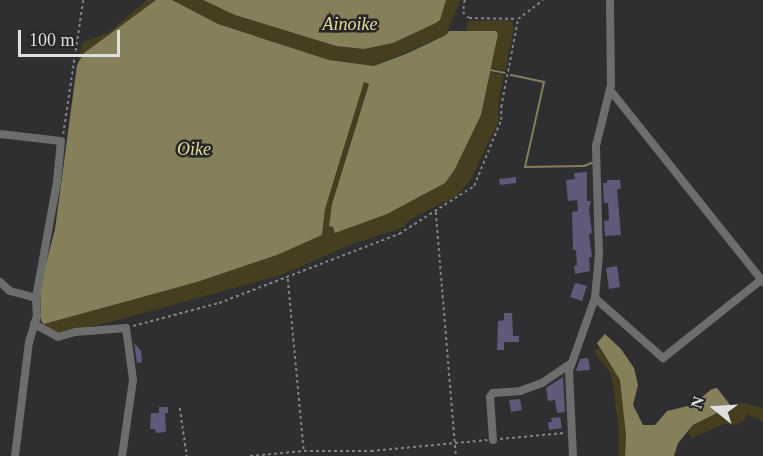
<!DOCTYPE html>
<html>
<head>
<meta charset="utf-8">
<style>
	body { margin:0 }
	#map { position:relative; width:763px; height:456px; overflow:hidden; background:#2f2e31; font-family:"Times New Roman",serif }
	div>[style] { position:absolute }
	.green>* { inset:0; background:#453f1f }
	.water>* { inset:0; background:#86805a }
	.stream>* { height:2px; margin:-1px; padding:0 1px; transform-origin:1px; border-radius:1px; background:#86805a }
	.building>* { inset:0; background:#61587a }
	.path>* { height:1.5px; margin-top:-0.75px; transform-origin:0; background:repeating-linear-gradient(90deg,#838385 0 3px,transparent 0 6px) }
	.minor>* { height:8px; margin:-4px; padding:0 4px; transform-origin:4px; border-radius:4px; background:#6d6d6e }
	span { translate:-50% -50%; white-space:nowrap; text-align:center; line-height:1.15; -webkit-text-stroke:5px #252527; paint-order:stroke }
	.water-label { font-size:18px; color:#e5db99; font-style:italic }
	.north { position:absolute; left:685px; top:378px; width:60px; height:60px; -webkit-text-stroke:4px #252527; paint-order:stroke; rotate:288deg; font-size:16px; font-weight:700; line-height:24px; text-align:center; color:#dfdfe1 }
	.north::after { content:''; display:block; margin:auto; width:21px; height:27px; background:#dfdfe1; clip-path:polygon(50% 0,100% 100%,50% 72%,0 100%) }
	.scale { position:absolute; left:18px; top:30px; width:102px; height:27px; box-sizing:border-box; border:3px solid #dfdfe1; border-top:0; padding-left:8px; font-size:18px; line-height:21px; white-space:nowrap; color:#dfdfe1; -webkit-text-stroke:4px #252527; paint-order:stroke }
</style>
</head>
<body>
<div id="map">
	<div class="green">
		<i style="clip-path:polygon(147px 0,156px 0,84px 53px,77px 65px,82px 43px,109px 32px)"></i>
		<i style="clip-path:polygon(172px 0,203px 0,235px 15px,336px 46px,364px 49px,393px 43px,436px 23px,440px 20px,446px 0,461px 0,446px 35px,374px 66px,329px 60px,218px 24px)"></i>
		<i style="clip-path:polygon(507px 20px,512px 22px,514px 29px,505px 71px,491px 68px,498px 34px,467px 31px,468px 21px)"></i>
		<i style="clip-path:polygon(490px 72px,504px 75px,498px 106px,499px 120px,471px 179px,458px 195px,409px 220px,404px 227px,355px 243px,281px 275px,111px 322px,59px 333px,51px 331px,44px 324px,197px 282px,277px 255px,322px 235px,325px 209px,364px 82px,369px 83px,332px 204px,335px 232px,444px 183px,455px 169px,481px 116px)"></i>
		<i style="clip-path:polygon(599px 348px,620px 380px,626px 436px,625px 456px,618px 456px,619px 433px,613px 384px,610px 372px,596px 355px,594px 350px)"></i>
		<i style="clip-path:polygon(740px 402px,763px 408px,763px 422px,748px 414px,745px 420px,736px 425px,723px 424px,692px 438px,688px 433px,693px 425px)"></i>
	</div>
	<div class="water">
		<i style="clip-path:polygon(156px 0,172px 0,218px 24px,329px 60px,374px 66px,408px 53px,446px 35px,449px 31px,496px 31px,498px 34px,481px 115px,455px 169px,445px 183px,387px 214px,335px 233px,333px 227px,329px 226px,332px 204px,369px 84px,364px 82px,325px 209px,322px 235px,277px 255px,197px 282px,44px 324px,41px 321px,40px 287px,55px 229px,77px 65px,84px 53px)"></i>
		<i style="clip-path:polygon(203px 0,446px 0,440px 20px,436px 23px,393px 43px,364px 49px,336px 46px,235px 15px)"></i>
		<i style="clip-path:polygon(605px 334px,621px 349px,634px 368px,638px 385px,633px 405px,643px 425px,655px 425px,667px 411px,692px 405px,712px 389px,717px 388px,731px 406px,693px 425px,678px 443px,674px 456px,625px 456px,626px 436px,620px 380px,597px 343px)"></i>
	</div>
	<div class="stream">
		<i style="left:490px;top:70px;width:15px;rotate:11deg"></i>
		<i style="left:511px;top:75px;width:34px;rotate:12deg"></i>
		<i style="left:544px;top:82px;width:87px;rotate:102.6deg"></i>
		<i style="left:525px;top:167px;width:59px;rotate:-1deg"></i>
		<i style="left:584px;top:166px;width:9px;rotate:-21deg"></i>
	</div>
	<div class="building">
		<i style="clip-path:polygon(587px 172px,587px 201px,591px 201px,589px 209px,592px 233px,589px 234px,592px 257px,589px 257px,590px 271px,575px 274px,574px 266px,577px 265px,576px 250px,573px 250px,572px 212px,578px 211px,577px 200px,568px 201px,566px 180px,575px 179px,574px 173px)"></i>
		<i style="clip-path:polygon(516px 177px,516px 183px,500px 185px,499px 179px)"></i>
		<i style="clip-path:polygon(607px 180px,620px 180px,621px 189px,617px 189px,621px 235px,605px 236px,604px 221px,609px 220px,608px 203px,604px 203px,603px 183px,607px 183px)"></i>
		<i style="clip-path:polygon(617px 266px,620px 287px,609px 289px,606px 268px)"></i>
		<i style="clip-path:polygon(575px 283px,587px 286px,582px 301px,570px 297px)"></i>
		<i style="clip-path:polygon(504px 313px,512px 313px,513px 336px,519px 336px,519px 342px,504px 342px,504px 350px,497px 350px,498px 321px,504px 320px)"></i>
		<i style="clip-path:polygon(134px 343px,141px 351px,142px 362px,137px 363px)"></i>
		<i style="clip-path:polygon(588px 358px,590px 370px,576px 371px,580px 359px)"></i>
		<i style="clip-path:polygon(563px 377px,565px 412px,557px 413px,555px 400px,548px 401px,546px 388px)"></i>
		<i style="clip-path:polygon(520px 399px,522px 410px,511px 412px,509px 400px)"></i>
		<i style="clip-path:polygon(159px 407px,168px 407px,168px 413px,165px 413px,166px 432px,156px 433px,155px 429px,150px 429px,151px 413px,159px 413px)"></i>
		<i style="clip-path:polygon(560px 417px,562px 428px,549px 430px,548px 422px,552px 422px,551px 418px)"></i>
	</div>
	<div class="path">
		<i style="left:465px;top:0;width:12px;rotate:99deg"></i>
		<i style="left:463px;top:12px;width:8px;rotate:45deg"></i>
		<i style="left:469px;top:18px;width:48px;rotate:1.2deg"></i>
		<i style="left:63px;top:134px;width:135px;rotate:-81.5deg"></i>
		<i style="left:436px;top:212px;width:245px;rotate:85.3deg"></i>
		<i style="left:288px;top:279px;width:173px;rotate:84.7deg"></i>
		<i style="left:133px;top:326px;width:89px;rotate:-15deg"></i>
		<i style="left:219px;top:303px;width:193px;rotate:-21deg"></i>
		<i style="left:399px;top:234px;width:89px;rotate:-32.6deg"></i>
		<i style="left:474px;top:186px;width:71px;rotate:-67.8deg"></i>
		<i style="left:501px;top:120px;width:13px;rotate:-90deg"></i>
		<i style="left:501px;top:107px;width:90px;rotate:-79.1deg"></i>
		<i style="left:518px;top:19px;width:31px;rotate:-37deg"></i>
		<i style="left:180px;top:408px;width:49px;rotate:81.7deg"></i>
		<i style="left:500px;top:439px;width:64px;rotate:-5.4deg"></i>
		<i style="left:250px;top:456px;width:54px;rotate:-5.3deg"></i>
		<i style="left:304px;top:451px;width:67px"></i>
		<i style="left:371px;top:451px;width:117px;rotate:-5.4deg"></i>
	</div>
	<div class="minor">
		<i style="left:610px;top:90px;width:246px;rotate:51.4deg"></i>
		<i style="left:0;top:134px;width:61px;rotate:6.5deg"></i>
		<i style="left:61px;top:141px;width:41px;rotate:95.6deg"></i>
		<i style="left:57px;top:182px;width:118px;rotate:100.3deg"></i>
		<i style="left:36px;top:298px;width:18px;rotate:87deg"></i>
		<i style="left:37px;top:316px;width:27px;rotate:107deg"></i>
		<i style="left:29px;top:342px;width:115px;rotate:97deg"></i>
		<i style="left:0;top:282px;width:13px;rotate:42deg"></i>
		<i style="left:10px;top:291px;width:27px;rotate:15deg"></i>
		<i style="left:595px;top:298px;width:91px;rotate:41.4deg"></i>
		<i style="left:663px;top:358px;width:125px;rotate:-38.5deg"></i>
		<i style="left:34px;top:324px;width:27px;rotate:28deg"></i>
		<i style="left:58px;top:337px;width:19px;rotate:-16deg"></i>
		<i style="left:76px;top:332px;width:50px;rotate:-4.6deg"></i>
		<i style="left:126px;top:328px;width:52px;rotate:82.3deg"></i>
		<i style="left:133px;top:380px;width:77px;rotate:98.2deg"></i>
		<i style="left:493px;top:440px;width:43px;rotate:-94deg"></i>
		<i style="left:490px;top:397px;width:5px;rotate:-53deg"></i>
		<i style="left:493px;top:393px;width:27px;rotate:-4deg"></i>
		<i style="left:520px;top:391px;width:23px;rotate:-20deg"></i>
		<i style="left:542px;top:383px;width:36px;rotate:-34deg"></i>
		<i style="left:573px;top:456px;width:85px;rotate:-92.7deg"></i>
		<i style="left:569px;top:371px;width:77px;rotate:-70.4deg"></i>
		<i style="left:595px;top:298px;width:43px;rotate:-84.7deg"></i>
		<i style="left:599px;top:255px;width:109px;rotate:-91.6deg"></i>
		<i style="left:596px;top:146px;width:63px;rotate:-76.2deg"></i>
		<i style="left:611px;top:85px;width:85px;rotate:-90.7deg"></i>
	</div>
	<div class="water-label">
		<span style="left:350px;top:24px">Ainoike</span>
		<span style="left:194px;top:149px">Oike</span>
	</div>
	<div class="north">N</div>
	<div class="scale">100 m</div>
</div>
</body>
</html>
